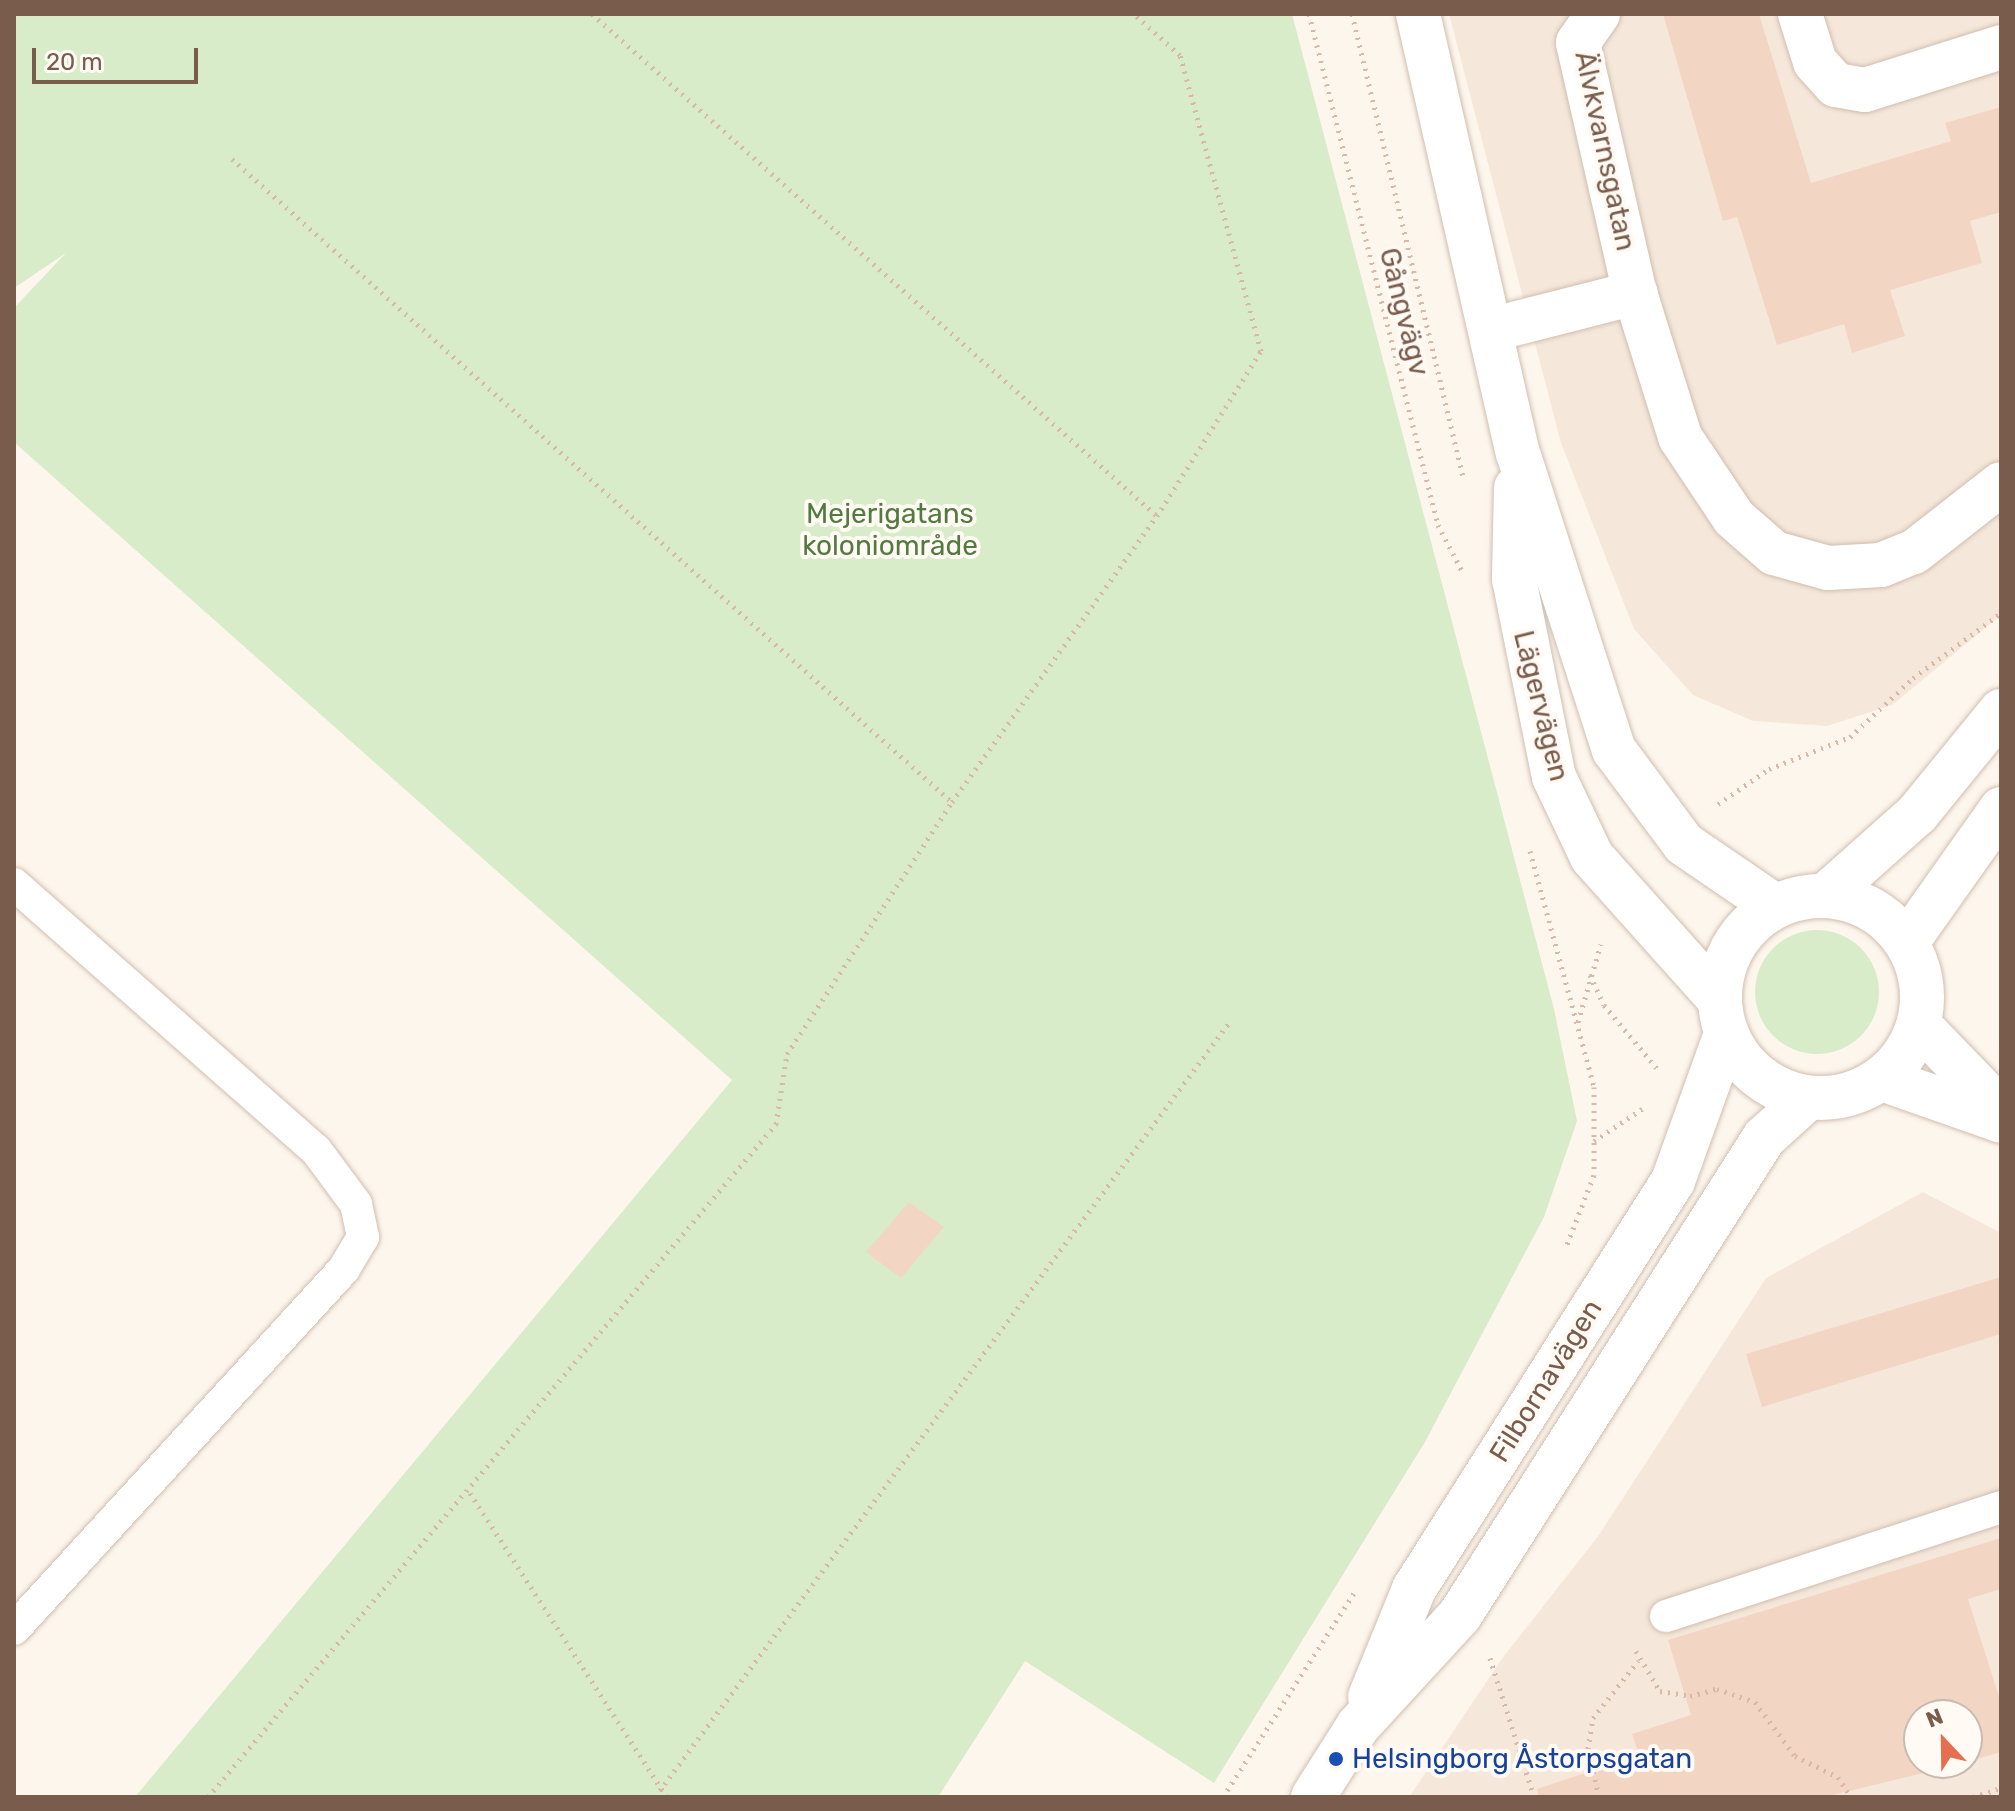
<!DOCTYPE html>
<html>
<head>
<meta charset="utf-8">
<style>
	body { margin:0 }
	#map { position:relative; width:2015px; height:1811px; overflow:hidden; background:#fdf6ec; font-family:Rubik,sans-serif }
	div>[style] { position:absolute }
	.residential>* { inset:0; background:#f5e8da }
	.green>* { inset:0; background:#d8ecc9 }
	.round { border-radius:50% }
	.building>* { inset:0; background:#f3d5c3 }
	.path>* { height:5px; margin-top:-2.5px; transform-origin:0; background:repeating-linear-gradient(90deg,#d9b8a5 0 2px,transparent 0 8px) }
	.roads { filter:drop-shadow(0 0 2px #d1beb0) drop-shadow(0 0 2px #d1beb0) }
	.service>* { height:32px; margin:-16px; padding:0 16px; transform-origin:16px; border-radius:16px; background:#fff }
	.minor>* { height:44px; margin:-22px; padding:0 22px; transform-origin:22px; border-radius:22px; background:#fff }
	.tertiary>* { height:44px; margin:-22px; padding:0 22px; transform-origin:22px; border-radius:22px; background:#fff }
	.tertiary>.ring { margin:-22px; padding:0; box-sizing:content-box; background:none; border:44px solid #fff; border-radius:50% }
	.dots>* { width:22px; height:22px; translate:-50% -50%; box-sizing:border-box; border:4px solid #fffaf3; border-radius:50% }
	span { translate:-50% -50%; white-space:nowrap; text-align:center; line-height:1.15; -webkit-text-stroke:8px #fffaf3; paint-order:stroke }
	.street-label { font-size:28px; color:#7a5c4d }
	.park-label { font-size:28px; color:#537a41 }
	.transit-label { font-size:28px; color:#164399 }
	.left { translate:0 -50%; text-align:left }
	.frame { position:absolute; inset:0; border:16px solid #7a5c4d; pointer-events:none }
	.north { position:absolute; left:1903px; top:1699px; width:80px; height:80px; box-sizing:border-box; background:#fffaf3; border:2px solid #cabbb1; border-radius:50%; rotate:338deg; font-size:22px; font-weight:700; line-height:32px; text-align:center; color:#7a5c4d }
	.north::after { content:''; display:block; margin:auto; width:28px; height:36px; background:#e76f51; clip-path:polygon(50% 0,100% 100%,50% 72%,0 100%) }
	.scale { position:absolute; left:32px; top:48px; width:166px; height:36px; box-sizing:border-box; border:4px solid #7a5c4d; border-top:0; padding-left:10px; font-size:24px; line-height:28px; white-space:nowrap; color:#7a5c4d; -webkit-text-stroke:6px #fffaf3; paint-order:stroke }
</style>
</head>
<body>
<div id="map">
	<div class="residential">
		<i style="clip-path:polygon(1449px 14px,2001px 14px,2001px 615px,1892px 705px,1827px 726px,1753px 721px,1693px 695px,1634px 629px,1561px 443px)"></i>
		<i style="clip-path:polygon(evenodd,1923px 1192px,2001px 1233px,2001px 1797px,1409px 1797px,1501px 1660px,1599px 1535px,1766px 1278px,1923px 1192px,1919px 1715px,1967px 1715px,1967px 1763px,1919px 1763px,1919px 1715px)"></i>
	</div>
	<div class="green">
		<i style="clip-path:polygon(14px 14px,1292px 14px,1554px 1009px,1577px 1121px,1544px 1217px,1425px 1442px,1214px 1783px,1025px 1661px,938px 1797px,135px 1797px,732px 1080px,14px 442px,14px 308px,66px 253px,14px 288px)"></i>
		<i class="round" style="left:1755px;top:930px;width:124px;height:124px"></i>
	</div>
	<div class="building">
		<i style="clip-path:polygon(1663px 14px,1759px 14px,1811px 183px,1951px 141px,1945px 123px,2001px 107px,2001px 212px,1970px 221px,1982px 263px,1890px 290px,1905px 336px,1852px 353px,1844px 324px,1777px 345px,1737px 217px,1723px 221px)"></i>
		<i style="clip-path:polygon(909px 1202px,944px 1227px,901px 1278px,866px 1252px)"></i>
		<i style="clip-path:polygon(2001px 1277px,2001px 1334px,1762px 1407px,1746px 1354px)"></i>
		<i style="clip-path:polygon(2001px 1538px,2001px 1589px,1968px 1599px,2001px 1703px,2001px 1752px,1967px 1762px,1967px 1715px,1919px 1715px,1919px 1763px,1965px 1763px,1824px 1797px,1539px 1797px,1537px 1789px,1639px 1755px,1632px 1734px,1691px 1715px,1668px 1640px)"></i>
	</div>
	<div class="path">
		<i style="left:592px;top:14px;width:756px;rotate:41.62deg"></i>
		<i style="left:1309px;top:14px;width:527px;rotate:75.83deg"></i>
		<i style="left:1438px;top:525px;width:52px;rotate:62.4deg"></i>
		<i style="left:1352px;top:14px;width:478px;rotate:76.5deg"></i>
		<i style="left:232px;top:159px;width:965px;rotate:41.77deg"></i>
		<i style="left:1718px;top:804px;width:62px;rotate:-34.5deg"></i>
		<i style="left:1769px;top:769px;width:87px;rotate:-21.6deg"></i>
		<i style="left:1850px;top:737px;width:86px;rotate:-43.1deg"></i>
		<i style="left:1913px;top:678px;width:109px;rotate:-36.5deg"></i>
		<i style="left:1530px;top:851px;width:245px;rotate:74.8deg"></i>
		<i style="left:1594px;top:1087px;width:88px;rotate:90deg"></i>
		<i style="left:1594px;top:1175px;width:77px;rotate:111.3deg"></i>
		<i style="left:1590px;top:975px;width:33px;rotate:65deg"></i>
		<i style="left:1604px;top:1005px;width:87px;rotate:50.1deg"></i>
		<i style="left:1578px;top:1022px;width:81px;rotate:-73.6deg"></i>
		<i style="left:1594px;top:1141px;width:61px;rotate:-33.7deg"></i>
		<i style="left:470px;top:1493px;width:362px;rotate:57.1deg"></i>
		<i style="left:1636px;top:1651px;width:47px;rotate:59deg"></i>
		<i style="left:1660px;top:1691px;width:30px;rotate:9deg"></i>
		<i style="left:1690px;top:1696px;width:28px;rotate:-15deg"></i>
		<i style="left:1717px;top:1689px;width:40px;rotate:18.9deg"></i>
		<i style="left:1755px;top:1702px;width:67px;rotate:53.5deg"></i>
		<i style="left:1795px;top:1756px;width:48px;rotate:26deg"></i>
		<i style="left:1838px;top:1777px;width:24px;rotate:57deg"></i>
		<i style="left:1490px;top:1658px;width:146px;rotate:72.4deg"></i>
		<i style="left:1398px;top:1766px;width:14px;rotate:-56deg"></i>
		<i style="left:208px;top:1797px;width:881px;rotate:-49.84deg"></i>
		<i style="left:776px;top:1124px;width:71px;rotate:-81.1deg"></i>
		<i style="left:787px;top:1054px;width:301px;rotate:-56.8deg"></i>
		<i style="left:952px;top:802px;width:352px;rotate:-54.4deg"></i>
		<i style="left:1157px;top:516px;width:195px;rotate:-57.8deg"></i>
		<i style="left:1261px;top:351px;width:307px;rotate:-105.3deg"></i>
		<i style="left:1180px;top:55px;width:62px;rotate:-138.3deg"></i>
		<i style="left:655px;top:1797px;width:967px;rotate:-53.45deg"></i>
		<i style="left:1223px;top:1797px;width:242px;rotate:-57.3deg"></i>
		<i style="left:1599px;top:1797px;width:49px;rotate:-102.9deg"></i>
		<i style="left:1588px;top:1749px;width:31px;rotate:-81deg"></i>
		<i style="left:1593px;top:1718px;width:73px;rotate:-51.7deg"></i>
		<i style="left:1973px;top:1797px;width:29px;rotate:-18deg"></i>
	</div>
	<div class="roads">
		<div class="service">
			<i style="left:14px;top:884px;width:402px;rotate:41.4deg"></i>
			<i style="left:316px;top:1150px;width:67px;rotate:53.5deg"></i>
			<i style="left:356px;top:1204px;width:34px;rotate:78deg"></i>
			<i style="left:363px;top:1237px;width:37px;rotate:121deg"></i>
			<i style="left:344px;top:1269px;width:488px;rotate:132.5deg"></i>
			<i style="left:1666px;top:1616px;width:352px;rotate:-18deg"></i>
		</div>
		<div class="minor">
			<i style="left:1598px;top:14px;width:35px;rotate:125deg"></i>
			<i style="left:1578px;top:43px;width:256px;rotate:77.2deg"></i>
			<i style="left:1635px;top:293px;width:151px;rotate:72.6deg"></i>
			<i style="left:1680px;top:437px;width:97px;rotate:56.3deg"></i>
			<i style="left:1734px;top:518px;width:53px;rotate:41.2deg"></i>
			<i style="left:1774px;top:553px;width:56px;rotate:15.5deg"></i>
			<i style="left:1828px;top:568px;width:53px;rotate:-3.2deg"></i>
			<i style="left:1881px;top:565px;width:35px;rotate:-22deg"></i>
			<i style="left:1914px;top:552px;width:110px;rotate:-38deg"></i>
			<i style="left:1800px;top:14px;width:50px;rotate:72.6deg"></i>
			<i style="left:1815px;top:62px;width:31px;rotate:48deg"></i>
			<i style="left:1836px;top:85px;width:29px;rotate:10deg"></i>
			<i style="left:1865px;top:90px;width:143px;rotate:-17.5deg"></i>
			<i style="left:1494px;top:329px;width:146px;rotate:-14.3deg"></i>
			<i style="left:1919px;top:1025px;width:118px;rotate:46deg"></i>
			<i style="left:1882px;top:1079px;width:126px;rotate:19.4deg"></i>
		</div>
		<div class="tertiary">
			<i style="left:1418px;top:14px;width:450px;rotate:77.2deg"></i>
			<i style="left:1518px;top:453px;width:312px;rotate:72.1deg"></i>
			<i style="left:1614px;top:750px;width:117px;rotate:53.3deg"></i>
			<i style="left:1684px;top:844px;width:110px;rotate:34.3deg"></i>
			<i style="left:1516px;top:488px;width:91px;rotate:91.3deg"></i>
			<i style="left:1514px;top:579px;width:202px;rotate:78.6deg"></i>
			<i style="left:1554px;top:777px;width:89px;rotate:64.6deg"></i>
			<i style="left:1592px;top:857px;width:192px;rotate:48.2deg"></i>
			<i style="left:1826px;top:895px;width:122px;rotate:-41.7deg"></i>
			<i style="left:1917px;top:814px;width:133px;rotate:-50.8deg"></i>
			<i class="ring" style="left:1720px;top:896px;width:158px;height:158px"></i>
			<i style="left:1907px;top:942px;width:163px;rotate:-54.7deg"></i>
			<i style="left:1370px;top:1697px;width:117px;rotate:-67.8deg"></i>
			<i style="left:1414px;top:1589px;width:483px;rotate:-57.6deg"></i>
			<i style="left:1673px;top:1181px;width:156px;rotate:-70.2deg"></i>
			<i style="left:1313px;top:1797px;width:84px;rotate:-57.6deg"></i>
			<i style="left:1358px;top:1726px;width:151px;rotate:-47.4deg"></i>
			<i style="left:1460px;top:1615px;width:566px;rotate:-57.49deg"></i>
			<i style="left:1764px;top:1138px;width:59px;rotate:-42.3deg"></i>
		</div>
	</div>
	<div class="dots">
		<i style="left:1336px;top:1759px;background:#1a4fb4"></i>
	</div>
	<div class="street-label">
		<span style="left:1605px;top:151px;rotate:78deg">Älvkvarnsgatan</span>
		<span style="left:1404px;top:312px;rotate:76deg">Gångvägv</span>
		<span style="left:1541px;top:706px;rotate:76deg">Lägervägen</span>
		<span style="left:1546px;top:1381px;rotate:-58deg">Filbornavägen</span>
	</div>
	<div class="park-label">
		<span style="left:890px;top:530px">Mejerigatans<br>koloniområde</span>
	</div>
	<div class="transit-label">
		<span class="left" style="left:1352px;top:1759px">Helsingborg Åstorpsgatan</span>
	</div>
	<div class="frame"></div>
	<div class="north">N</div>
	<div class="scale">20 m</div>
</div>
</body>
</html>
